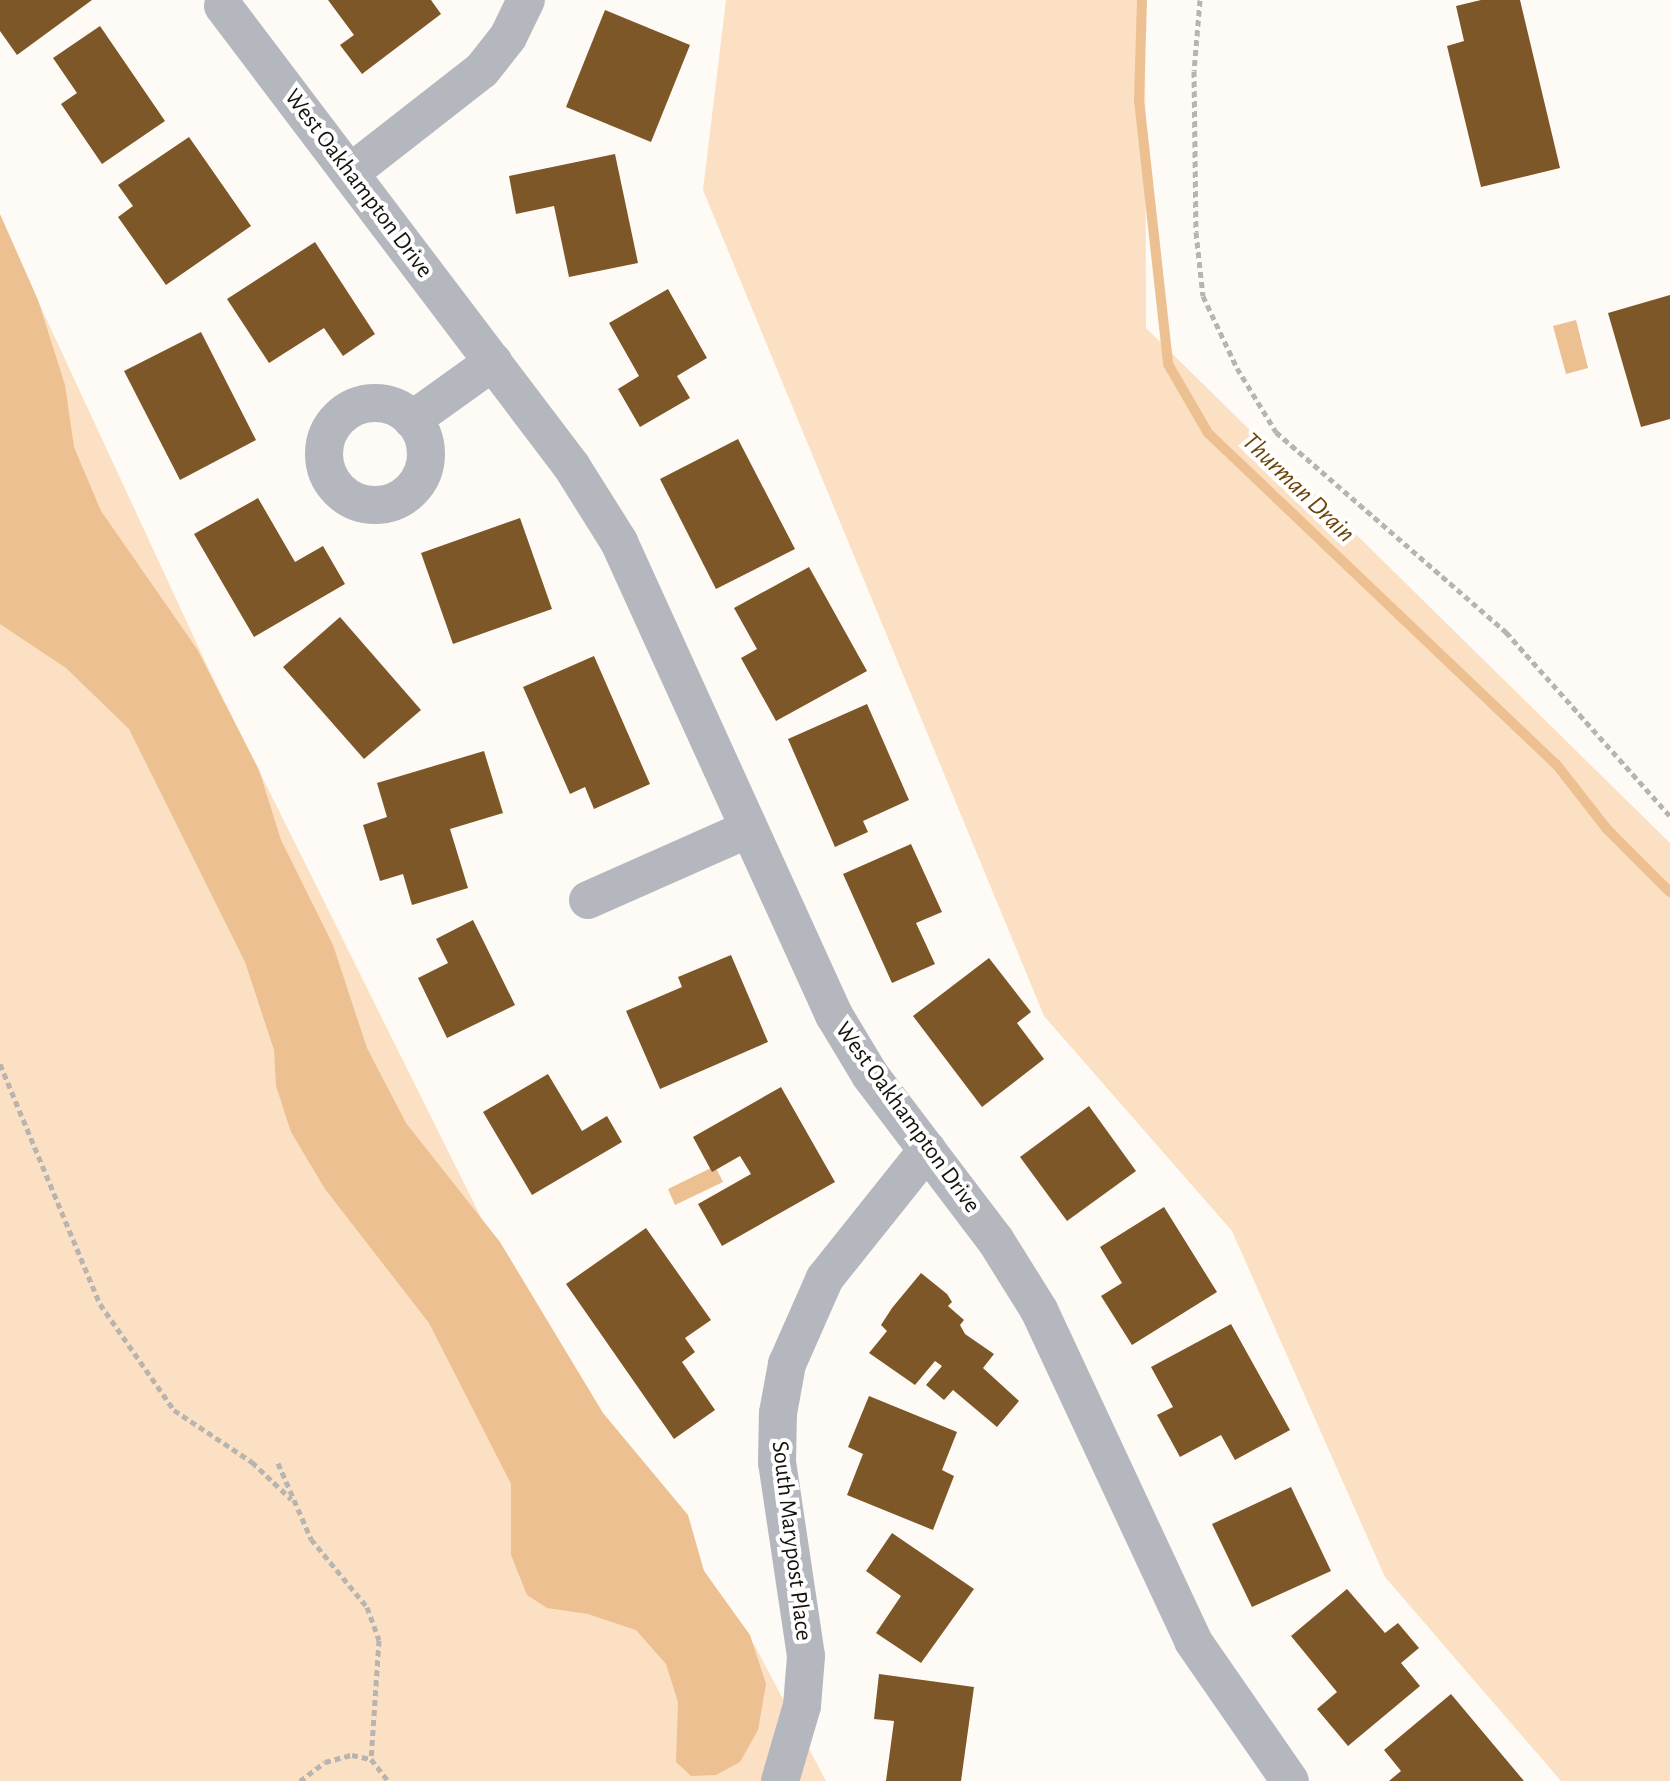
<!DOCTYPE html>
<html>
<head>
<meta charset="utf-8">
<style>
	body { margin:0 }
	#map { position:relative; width:1670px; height:1781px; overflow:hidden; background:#fefaf5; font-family:"Alegreya Sans",sans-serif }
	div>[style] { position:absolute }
	.green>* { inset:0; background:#fce0c3 }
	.water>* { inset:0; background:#ecc090 }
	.stream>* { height:10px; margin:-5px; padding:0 5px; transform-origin:5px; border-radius:5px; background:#ecc090 }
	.building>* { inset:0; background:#7d5728 }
	.path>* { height:5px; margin-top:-2.5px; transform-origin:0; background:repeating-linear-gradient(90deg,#b8b4af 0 6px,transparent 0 10px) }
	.minor>* { height:38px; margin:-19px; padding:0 19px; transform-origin:19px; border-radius:19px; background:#b4b7bd }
	.minor>.ring { margin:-19px; padding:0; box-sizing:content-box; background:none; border:38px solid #b4b7bd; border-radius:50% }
	span { translate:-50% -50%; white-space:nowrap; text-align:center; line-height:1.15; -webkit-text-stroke:8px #fff; paint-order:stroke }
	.street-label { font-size:24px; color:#16120e }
	.water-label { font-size:26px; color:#6d4407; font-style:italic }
</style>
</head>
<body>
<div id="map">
	<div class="green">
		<i style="clip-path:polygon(726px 0,1145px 0,1146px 328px,1670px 843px,1670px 1781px,1561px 1781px,1385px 1577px,1232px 1231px,1044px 1016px,703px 190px)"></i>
		<i style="clip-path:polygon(0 219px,210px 672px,523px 1302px,755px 1646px,826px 1781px,0 1781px)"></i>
	</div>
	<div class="water">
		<i style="clip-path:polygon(0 214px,38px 300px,65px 385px,74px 447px,101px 511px,197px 649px,259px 770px,281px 840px,333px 945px,367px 1048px,406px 1123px,500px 1242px,603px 1413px,688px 1515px,704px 1571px,750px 1635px,766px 1684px,758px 1730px,740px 1762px,716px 1775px,691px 1776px,676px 1762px,678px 1702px,666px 1664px,636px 1630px,588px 1614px,547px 1608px,527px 1595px,511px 1555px,511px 1484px,429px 1323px,325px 1189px,291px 1132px,276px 1086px,274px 1050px,245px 962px,129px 729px,66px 668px,0 624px)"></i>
		<i style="clip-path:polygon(1576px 320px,1588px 368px,1566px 374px,1553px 326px)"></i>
		<i style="clip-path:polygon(715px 1166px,723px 1182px,675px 1205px,668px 1189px)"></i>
	</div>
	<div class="stream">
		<i style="left:1142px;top:0;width:100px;rotate:91.7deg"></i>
		<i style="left:1139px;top:100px;width:266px;rotate:83.7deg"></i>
		<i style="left:1168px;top:364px;width:80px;rotate:59.9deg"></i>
		<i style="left:1208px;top:433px;width:480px;rotate:43.6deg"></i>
		<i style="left:1556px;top:764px;width:83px;rotate:51.9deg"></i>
		<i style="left:1607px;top:829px;width:89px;rotate:45deg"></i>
	</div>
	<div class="building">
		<i style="clip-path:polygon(0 0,92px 0,17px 55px,0 31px)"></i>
		<i style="clip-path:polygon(328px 0,431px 0,441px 14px,362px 74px,340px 45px,354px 35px)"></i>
		<i style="clip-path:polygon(1481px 0,1520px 0,1560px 168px,1481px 187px,1447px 46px,1464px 41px,1456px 6px)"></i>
		<i style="clip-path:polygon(605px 10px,690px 45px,651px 142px,566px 107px)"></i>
		<i style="clip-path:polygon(100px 26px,165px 121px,102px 164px,61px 104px,77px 93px,53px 58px)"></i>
		<i style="clip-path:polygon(189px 137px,251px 226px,166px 285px,118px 217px,133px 206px,118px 185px)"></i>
		<i style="clip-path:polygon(615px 154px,638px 263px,569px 277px,554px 206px,516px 214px,509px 176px)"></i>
		<i style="clip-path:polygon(315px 242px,375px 334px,343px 356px,324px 328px,269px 363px,227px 299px)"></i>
		<i style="clip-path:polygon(668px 289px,707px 358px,677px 376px,690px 398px,640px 427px,618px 389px,639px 376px,609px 323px)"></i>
		<i style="clip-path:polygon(1670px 295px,1670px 419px,1641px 427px,1608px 313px)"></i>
		<i style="clip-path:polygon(201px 332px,256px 440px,180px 480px,124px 371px)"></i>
		<i style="clip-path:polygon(738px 439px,795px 549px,716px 589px,660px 479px)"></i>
		<i style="clip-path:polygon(258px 498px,295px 562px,323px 546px,345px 584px,254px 637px,194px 534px)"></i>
		<i style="clip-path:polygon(520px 518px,552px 609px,453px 644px,421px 553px)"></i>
		<i style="clip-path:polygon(809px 567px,867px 671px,776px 721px,741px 658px,757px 649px,734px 608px)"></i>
		<i style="clip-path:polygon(340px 617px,421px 710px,364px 759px,283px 667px)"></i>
		<i style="clip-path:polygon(594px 656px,650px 784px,594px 809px,585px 787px,570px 794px,523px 687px)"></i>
		<i style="clip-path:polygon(867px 704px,909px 800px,863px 821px,868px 832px,835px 847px,788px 739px)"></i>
		<i style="clip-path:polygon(484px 751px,503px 813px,450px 829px,468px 888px,412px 905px,403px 874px,380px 881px,363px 825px,387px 817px,377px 783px)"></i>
		<i style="clip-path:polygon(911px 844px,942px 912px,916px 923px,935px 964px,892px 983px,843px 874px)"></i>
		<i style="clip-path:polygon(473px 920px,515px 1005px,447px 1038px,418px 978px,448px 963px,436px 939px)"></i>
		<i style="clip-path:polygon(731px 955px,768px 1042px,660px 1089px,626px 1011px,682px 987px,678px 977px)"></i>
		<i style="clip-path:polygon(989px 958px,1031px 1012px,1017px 1023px,1044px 1059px,982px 1107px,913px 1016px)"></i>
		<i style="clip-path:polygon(548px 1074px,582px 1131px,607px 1116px,622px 1142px,532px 1195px,483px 1112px)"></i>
		<i style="clip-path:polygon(781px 1087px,835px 1182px,722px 1246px,698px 1204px,751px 1174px,740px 1156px,712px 1172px,693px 1137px)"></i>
		<i style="clip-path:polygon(1089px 1106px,1136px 1171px,1067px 1221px,1020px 1157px)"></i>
		<i style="clip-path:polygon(1164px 1207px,1217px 1292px,1132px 1345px,1101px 1296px,1122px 1283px,1100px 1247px)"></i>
		<i style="clip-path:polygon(646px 1228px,711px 1320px,685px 1338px,695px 1352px,682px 1362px,715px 1410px,674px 1439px,566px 1284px)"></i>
		<i style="clip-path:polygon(921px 1273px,947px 1294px,952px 1302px,948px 1306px,964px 1320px,960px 1325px,965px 1334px,994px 1354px,983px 1368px,1019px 1401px,997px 1427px,953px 1390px,944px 1400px,926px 1385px,942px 1366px,935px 1361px,915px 1385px,869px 1353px,887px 1331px,881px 1325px,892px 1308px)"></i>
		<i style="clip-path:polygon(1231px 1324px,1290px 1430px,1235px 1460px,1221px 1435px,1180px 1457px,1157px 1415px,1173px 1407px,1151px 1367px)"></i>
		<i style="clip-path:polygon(869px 1396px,957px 1432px,942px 1470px,954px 1476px,933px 1530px,847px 1495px,863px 1454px,848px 1447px)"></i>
		<i style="clip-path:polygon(1291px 1487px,1331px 1571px,1252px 1607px,1212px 1524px)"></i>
		<i style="clip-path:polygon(892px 1533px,974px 1589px,921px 1663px,876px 1633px,901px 1596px,866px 1571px)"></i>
		<i style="clip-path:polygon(1347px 1589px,1385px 1633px,1398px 1623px,1419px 1648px,1401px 1663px,1420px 1686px,1348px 1746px,1317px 1709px,1337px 1692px,1291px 1636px)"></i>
		<i style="clip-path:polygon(879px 1674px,974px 1687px,961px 1781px,886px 1781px,894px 1721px,874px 1719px)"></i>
		<i style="clip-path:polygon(1451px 1694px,1524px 1781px,1389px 1781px,1401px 1771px,1384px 1750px)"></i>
	</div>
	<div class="path">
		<i style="left:1200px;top:0;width:71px;rotate:94.8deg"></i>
		<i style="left:1194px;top:71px;width:161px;rotate:89.3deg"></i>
		<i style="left:1196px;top:232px;width:64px;rotate:83.8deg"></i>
		<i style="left:1203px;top:296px;width:80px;rotate:64.7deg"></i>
		<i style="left:1237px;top:368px;width:75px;rotate:58.6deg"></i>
		<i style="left:1276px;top:432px;width:305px;rotate:41deg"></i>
		<i style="left:1506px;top:632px;width:246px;rotate:48.3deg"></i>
		<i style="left:0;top:1064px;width:260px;rotate:67.4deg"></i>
		<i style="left:100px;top:1304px;width:129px;rotate:55.1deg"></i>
		<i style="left:174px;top:1410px;width:94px;rotate:33.7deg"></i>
		<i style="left:252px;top:1462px;width:54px;rotate:43.5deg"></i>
		<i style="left:278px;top:1463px;width:83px;rotate:66.5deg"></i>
		<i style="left:311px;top:1539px;width:88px;rotate:50.5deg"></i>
		<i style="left:367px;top:1607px;width:35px;rotate:70deg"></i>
		<i style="left:379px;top:1640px;width:119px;rotate:93.8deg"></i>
		<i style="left:300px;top:1781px;width:31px;rotate:-37deg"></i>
		<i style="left:325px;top:1762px;width:28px;rotate:-15deg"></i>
		<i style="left:352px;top:1755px;width:19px;rotate:12deg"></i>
		<i style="left:371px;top:1759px;width:28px;rotate:52deg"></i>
	</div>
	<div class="minor">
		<i style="left:223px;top:6px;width:578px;rotate:52.87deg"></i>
		<i style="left:572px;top:467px;width:89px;rotate:57.9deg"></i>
		<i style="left:619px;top:542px;width:520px;rotate:65.56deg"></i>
		<i style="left:834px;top:1015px;width:70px;rotate:59deg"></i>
		<i style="left:870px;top:1075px;width:208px;rotate:52.8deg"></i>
		<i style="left:996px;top:1241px;width:81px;rotate:58.1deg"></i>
		<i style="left:1039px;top:1310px;width:365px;rotate:65deg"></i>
		<i style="left:1193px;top:1641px;width:170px;rotate:55.3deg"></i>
		<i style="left:350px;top:173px;width:167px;rotate:-38deg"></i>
		<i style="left:482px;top:70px;width:42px;rotate:-51.8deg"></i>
		<i style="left:508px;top:37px;width:41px;rotate:-64.1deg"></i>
		<i class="ring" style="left:324px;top:403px;width:64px;height:64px"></i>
		<i style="left:412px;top:420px;width:100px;rotate:-35.6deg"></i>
		<i style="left:588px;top:900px;width:175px;rotate:-23.9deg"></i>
		<i style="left:780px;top:1781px;width:78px;rotate:-73.7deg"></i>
		<i style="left:802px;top:1706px;width:50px;rotate:-85.4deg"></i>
		<i style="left:806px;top:1656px;width:195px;rotate:-98.5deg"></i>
		<i style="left:777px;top:1463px;width:50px;rotate:-88.9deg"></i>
		<i style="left:778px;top:1413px;width:50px;rotate:-79.6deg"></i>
		<i style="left:787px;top:1364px;width:94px;rotate:-66.2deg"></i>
		<i style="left:825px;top:1278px;width:164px;rotate:-51.4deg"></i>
	</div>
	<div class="street-label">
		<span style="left:358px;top:184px;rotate:53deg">West Oakhampton Drive</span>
		<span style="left:907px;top:1118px;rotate:54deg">West Oakhampton Drive</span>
		<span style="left:791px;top:1541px;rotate:83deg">South Marypost Place</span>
	</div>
	<div class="water-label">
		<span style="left:1298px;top:488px;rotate:44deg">Thurman Drain</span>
	</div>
</div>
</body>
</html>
